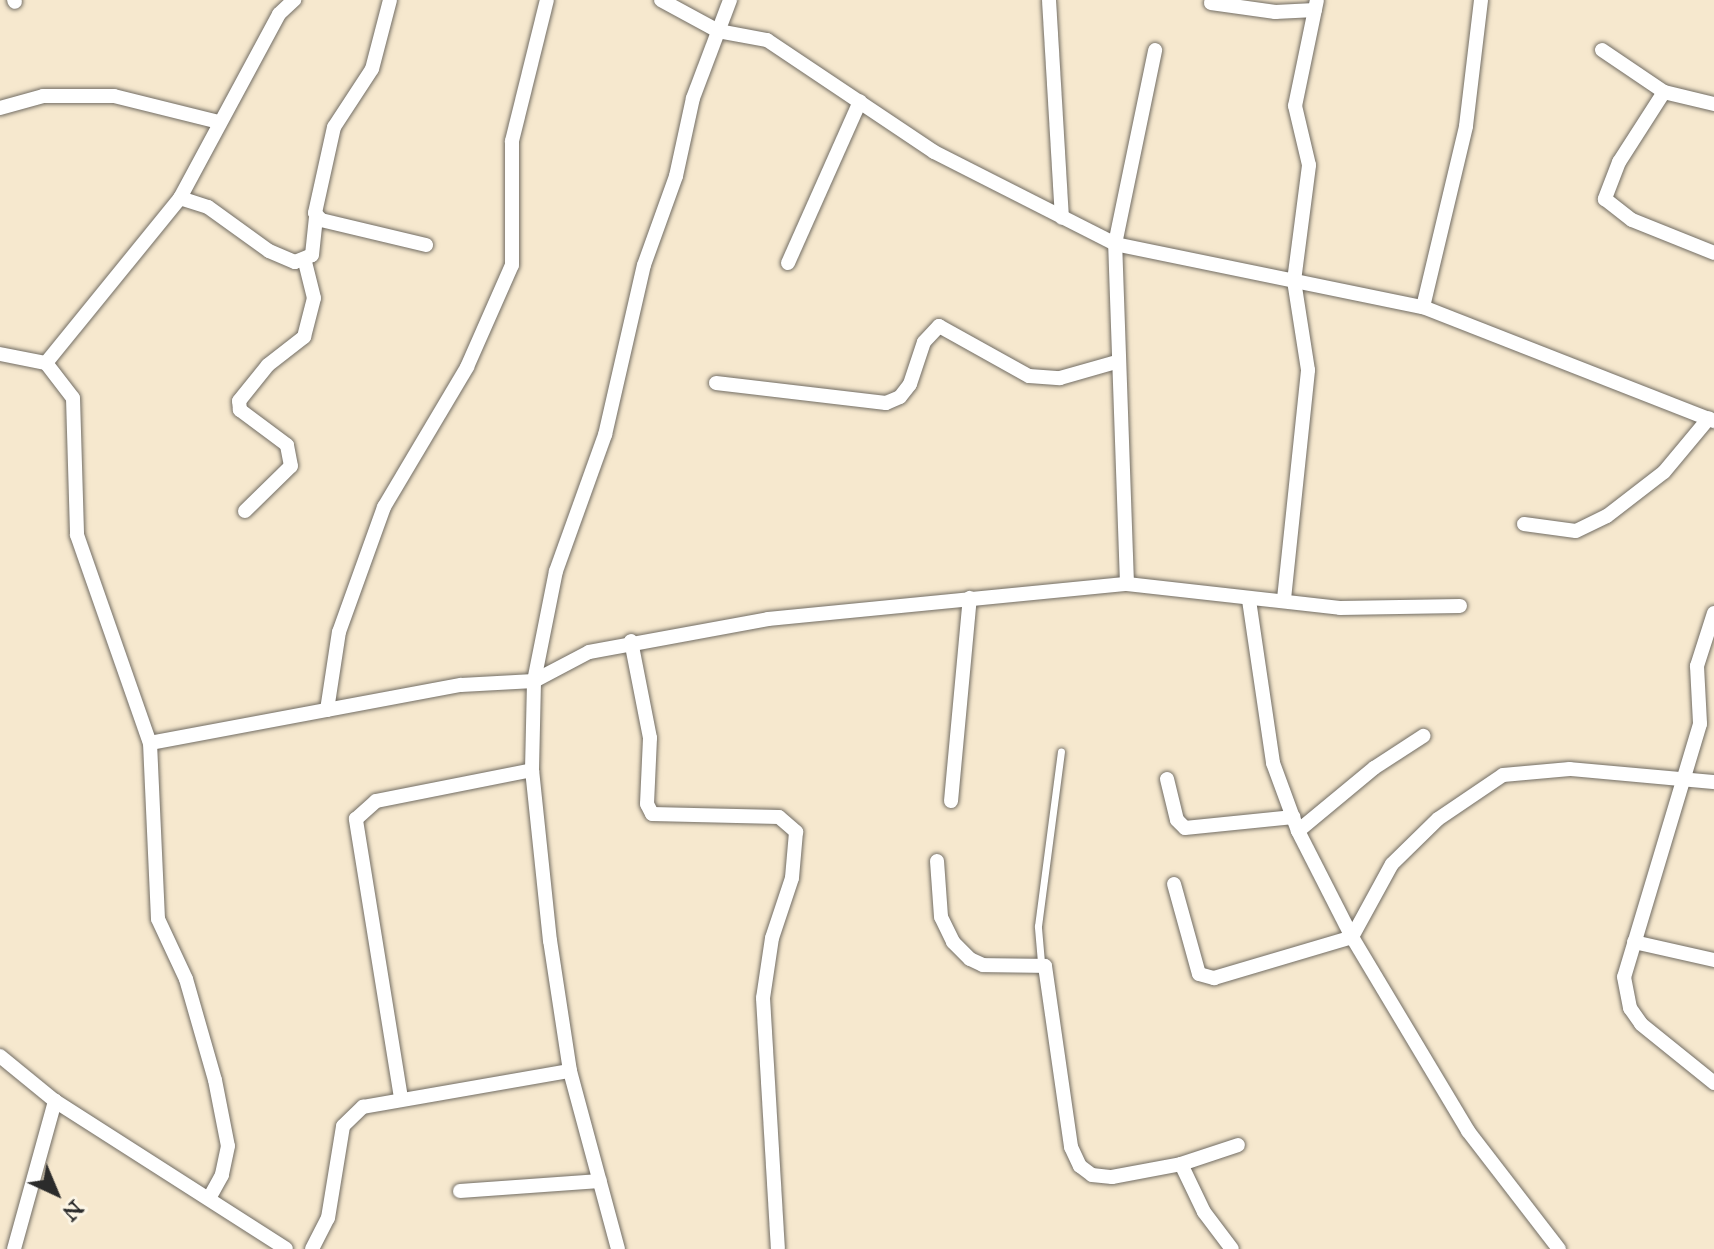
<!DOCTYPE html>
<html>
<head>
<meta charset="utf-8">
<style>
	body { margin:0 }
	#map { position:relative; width:1714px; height:1249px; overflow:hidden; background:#f6e8ce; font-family:"IM FELL Great Primer",serif }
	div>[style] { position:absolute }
	.roads { filter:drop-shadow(0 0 2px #726d64) drop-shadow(0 0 2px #726d64) }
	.lane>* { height:7px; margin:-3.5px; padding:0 3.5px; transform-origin:3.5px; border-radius:3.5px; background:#fff }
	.street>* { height:14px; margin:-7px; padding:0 7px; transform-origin:7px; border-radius:7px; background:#fff }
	span { translate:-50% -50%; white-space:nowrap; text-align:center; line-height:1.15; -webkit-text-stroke:8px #fcf5e5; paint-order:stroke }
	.north { position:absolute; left:16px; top:1153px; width:80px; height:80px; -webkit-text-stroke:6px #fcf5e5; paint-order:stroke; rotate:136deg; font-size:22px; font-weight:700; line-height:32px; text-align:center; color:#2b2b2b }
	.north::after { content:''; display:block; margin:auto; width:28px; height:36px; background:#2b2b2b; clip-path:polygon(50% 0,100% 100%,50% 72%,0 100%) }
</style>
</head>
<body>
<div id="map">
	<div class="roads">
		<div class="lane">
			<i style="left:1041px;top:962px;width:36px;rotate:-95deg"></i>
			<i style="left:1038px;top:926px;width:176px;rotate:-82.5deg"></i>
		</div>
		<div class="street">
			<i style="left:14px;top:0;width:2px;rotate:63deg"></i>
			<i style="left:390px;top:0;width:71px;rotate:104.6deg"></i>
			<i style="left:372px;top:69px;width:69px;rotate:123.2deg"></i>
			<i style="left:334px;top:127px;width:88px;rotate:102.5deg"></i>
			<i style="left:315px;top:213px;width:9px;rotate:49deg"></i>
			<i style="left:321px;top:220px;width:108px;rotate:13.4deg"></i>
			<i style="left:661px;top:0;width:65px;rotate:28.5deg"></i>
			<i style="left:718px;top:31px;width:50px;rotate:10.4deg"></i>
			<i style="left:767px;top:40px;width:201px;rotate:33.8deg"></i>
			<i style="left:934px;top:152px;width:203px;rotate:26.9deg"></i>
			<i style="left:1115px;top:244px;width:314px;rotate:11.6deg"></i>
			<i style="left:1423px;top:307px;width:313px;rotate:21.4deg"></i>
			<i style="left:1049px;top:0;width:218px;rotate:86.6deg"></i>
			<i style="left:1211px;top:3px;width:65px;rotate:8deg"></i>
			<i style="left:1275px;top:12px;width:40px;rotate:-2.9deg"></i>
			<i style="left:1602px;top:50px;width:75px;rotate:34.1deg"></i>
			<i style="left:1714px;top:104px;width:51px;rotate:-166.5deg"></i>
			<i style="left:1664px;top:92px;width:83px;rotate:122.7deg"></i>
			<i style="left:1619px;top:162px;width:40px;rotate:111deg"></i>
			<i style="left:1605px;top:199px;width:34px;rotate:38deg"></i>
			<i style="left:1632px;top:220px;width:88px;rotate:21.9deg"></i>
			<i style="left:0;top:108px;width:45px;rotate:-15.6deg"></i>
			<i style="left:43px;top:96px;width:71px"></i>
			<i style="left:114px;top:96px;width:108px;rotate:13.9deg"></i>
			<i style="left:180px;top:198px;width:29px;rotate:18deg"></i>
			<i style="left:208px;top:207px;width:75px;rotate:35.8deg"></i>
			<i style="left:269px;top:251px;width:28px;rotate:23deg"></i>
			<i style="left:295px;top:262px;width:18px;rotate:-22deg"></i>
			<i style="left:312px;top:255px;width:37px;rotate:-84deg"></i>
			<i style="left:788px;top:263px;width:177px;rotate:-66deg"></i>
			<i style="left:1423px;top:307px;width:186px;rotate:-76.6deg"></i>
			<i style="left:1466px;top:126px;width:127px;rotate:-83.2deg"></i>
			<i style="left:0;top:354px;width:47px;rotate:11.1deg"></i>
			<i style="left:46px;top:363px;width:44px;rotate:52.4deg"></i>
			<i style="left:73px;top:398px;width:137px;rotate:88.3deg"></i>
			<i style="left:77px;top:535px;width:220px;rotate:70.7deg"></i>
			<i style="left:150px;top:743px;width:176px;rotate:87.4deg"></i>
			<i style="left:158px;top:919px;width:66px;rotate:65deg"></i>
			<i style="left:186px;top:979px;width:105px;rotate:74deg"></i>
			<i style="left:215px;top:1080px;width:67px;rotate:78.9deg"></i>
			<i style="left:228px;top:1146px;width:30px;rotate:102deg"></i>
			<i style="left:222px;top:1175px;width:25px;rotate:119deg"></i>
			<i style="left:46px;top:363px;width:213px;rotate:-50.9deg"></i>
			<i style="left:180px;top:198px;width:209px;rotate:-61.7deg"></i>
			<i style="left:279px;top:14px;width:21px;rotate:-43deg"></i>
			<i style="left:716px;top:383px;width:171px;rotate:6.7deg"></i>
			<i style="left:886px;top:403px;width:15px;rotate:-23deg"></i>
			<i style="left:900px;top:397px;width:16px;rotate:-52deg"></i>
			<i style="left:910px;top:384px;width:44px;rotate:-71.6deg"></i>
			<i style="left:924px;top:342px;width:22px;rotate:-47deg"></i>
			<i style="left:939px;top:326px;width:103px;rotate:29.1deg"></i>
			<i style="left:1029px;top:376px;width:31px;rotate:4deg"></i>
			<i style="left:1060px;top:378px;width:58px;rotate:-15.9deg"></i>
			<i style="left:245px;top:511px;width:64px;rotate:-44.4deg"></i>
			<i style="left:291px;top:466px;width:21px;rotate:-101deg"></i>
			<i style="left:287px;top:445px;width:59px;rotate:-143.3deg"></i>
			<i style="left:240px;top:410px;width:9px;rotate:-96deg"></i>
			<i style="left:239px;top:401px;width:46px;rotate:-51.1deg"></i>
			<i style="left:268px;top:365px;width:46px;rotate:-37.9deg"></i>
			<i style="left:304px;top:337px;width:40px;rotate:-75.6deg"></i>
			<i style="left:314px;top:298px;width:37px;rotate:-104deg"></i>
			<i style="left:1524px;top:524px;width:52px;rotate:7.7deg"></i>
			<i style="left:1576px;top:531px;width:34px;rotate:-26deg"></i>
			<i style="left:1607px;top:516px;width:72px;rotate:-37.7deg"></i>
			<i style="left:1664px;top:472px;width:70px;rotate:-50.2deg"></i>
			<i style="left:1127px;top:584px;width:340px;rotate:-92deg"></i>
			<i style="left:1115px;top:244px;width:198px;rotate:-78.3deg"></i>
			<i style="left:1284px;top:599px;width:230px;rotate:-84deg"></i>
			<i style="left:1308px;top:370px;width:90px;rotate:-98.9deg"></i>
			<i style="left:1294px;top:281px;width:117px;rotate:-82.6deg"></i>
			<i style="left:1309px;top:165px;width:61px;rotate:-103.3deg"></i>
			<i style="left:1295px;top:106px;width:108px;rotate:-78.3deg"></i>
			<i style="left:1249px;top:600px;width:165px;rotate:81.6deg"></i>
			<i style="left:1273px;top:763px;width:72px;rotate:69.8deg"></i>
			<i style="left:1298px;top:831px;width:119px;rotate:63deg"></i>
			<i style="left:1352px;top:937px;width:226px;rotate:59.1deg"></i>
			<i style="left:1468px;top:1131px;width:149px;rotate:52.4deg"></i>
			<i style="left:1714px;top:613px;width:56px;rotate:107.8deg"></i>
			<i style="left:1697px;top:666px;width:58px;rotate:87deg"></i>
			<i style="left:1700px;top:724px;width:264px;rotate:106.7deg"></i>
			<i style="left:1624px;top:977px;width:32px;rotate:79deg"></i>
			<i style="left:1630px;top:1008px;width:19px;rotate:55deg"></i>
			<i style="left:1641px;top:1024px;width:94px;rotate:38.9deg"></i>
			<i style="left:631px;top:641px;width:99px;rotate:78.9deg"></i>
			<i style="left:650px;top:738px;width:66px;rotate:92.6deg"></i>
			<i style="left:647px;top:804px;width:11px;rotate:63deg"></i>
			<i style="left:652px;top:814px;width:127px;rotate:1.4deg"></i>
			<i style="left:779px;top:817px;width:23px;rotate:41deg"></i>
			<i style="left:796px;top:832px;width:46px;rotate:95deg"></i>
			<i style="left:792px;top:878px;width:63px;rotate:108.4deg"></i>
			<i style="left:772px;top:938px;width:61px;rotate:98.5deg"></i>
			<i style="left:763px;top:998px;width:251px;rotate:86.6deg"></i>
			<i style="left:327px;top:710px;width:79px;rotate:-81.3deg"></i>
			<i style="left:339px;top:632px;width:133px;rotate:-70.2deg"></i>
			<i style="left:384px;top:507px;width:163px;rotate:-59.3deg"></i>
			<i style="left:467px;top:367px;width:111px;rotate:-66.2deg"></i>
			<i style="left:512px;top:265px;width:124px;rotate:-90deg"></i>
			<i style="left:512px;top:141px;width:145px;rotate:-76.1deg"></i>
			<i style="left:150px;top:743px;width:316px;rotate:-10.6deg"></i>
			<i style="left:461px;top:685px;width:73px;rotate:-3.1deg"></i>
			<i style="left:534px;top:681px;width:62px;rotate:-27.8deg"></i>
			<i style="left:589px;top:652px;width:182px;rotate:-10.4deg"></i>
			<i style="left:768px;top:619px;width:361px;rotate:-5.6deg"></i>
			<i style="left:1127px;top:584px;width:214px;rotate:6.4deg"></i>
			<i style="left:1340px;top:608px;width:120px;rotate:-1deg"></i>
			<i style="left:1167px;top:779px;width:42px;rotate:76.3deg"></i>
			<i style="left:1177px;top:820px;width:11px;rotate:45deg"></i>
			<i style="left:1185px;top:828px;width:109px;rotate:-5.8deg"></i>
			<i style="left:951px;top:801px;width:204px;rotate:-84.7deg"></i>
			<i style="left:1298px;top:831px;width:99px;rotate:-39.7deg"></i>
			<i style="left:1374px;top:768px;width:59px;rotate:-33.1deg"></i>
			<i style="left:937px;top:861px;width:56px;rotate:85.9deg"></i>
			<i style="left:941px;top:917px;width:28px;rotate:64deg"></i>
			<i style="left:953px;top:942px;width:24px;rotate:45deg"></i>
			<i style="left:970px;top:959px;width:14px;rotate:25deg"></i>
			<i style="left:983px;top:965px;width:62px;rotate:0.9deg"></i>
			<i style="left:1045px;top:966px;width:183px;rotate:81.8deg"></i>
			<i style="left:1071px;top:1147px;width:21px;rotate:65deg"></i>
			<i style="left:1080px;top:1166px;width:15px;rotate:37deg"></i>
			<i style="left:1092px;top:1175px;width:20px;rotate:6deg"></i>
			<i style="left:1112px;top:1177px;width:70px;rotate:-10.7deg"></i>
			<i style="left:1181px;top:1164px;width:60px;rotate:-18.4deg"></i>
			<i style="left:1174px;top:884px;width:93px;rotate:74.5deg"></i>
			<i style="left:1199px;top:974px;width:16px;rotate:15deg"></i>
			<i style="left:1214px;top:978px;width:144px;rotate:-16.5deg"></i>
			<i style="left:1352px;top:937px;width:83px;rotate:-61.3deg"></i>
			<i style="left:1392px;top:864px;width:64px;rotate:-44.4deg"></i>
			<i style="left:1438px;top:819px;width:78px;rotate:-34.1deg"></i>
			<i style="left:1503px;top:775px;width:67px;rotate:-5.1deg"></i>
			<i style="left:1570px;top:769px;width:145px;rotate:5.2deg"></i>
			<i style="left:1634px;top:942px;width:82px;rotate:12.7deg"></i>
			<i style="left:0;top:1056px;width:71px;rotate:39.3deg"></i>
			<i style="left:55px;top:1101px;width:274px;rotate:32.6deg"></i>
			<i style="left:401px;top:1098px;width:283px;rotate:-99.2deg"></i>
			<i style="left:356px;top:819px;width:27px;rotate:-42deg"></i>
			<i style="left:376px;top:801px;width:159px;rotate:-11.2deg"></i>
			<i style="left:1181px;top:1164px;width:53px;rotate:64.4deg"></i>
			<i style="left:1204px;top:1212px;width:46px;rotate:52.9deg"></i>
			<i style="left:460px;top:1191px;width:140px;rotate:-4.1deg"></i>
			<i style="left:14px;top:1249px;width:154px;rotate:-74.5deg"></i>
			<i style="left:312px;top:1249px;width:35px;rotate:-63deg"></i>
			<i style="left:328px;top:1218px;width:93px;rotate:-80.7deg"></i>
			<i style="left:343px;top:1126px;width:28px;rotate:-44deg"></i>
			<i style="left:363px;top:1107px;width:210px;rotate:-9.9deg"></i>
			<i style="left:618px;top:1249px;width:184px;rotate:-105.1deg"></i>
			<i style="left:570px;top:1071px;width:132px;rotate:-98.7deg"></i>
			<i style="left:550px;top:941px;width:172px;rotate:-96deg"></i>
			<i style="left:532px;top:770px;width:89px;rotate:-88.7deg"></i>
			<i style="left:534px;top:681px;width:112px;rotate:-78.7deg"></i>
			<i style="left:556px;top:571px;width:145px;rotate:-70.2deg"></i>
			<i style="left:605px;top:435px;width:174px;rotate:-77.1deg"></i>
			<i style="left:644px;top:265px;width:95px;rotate:-70.2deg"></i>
			<i style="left:676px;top:176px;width:80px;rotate:-77.7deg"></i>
			<i style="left:693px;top:98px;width:105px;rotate:-69.3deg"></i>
		</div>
	</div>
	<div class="north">N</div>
</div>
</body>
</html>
